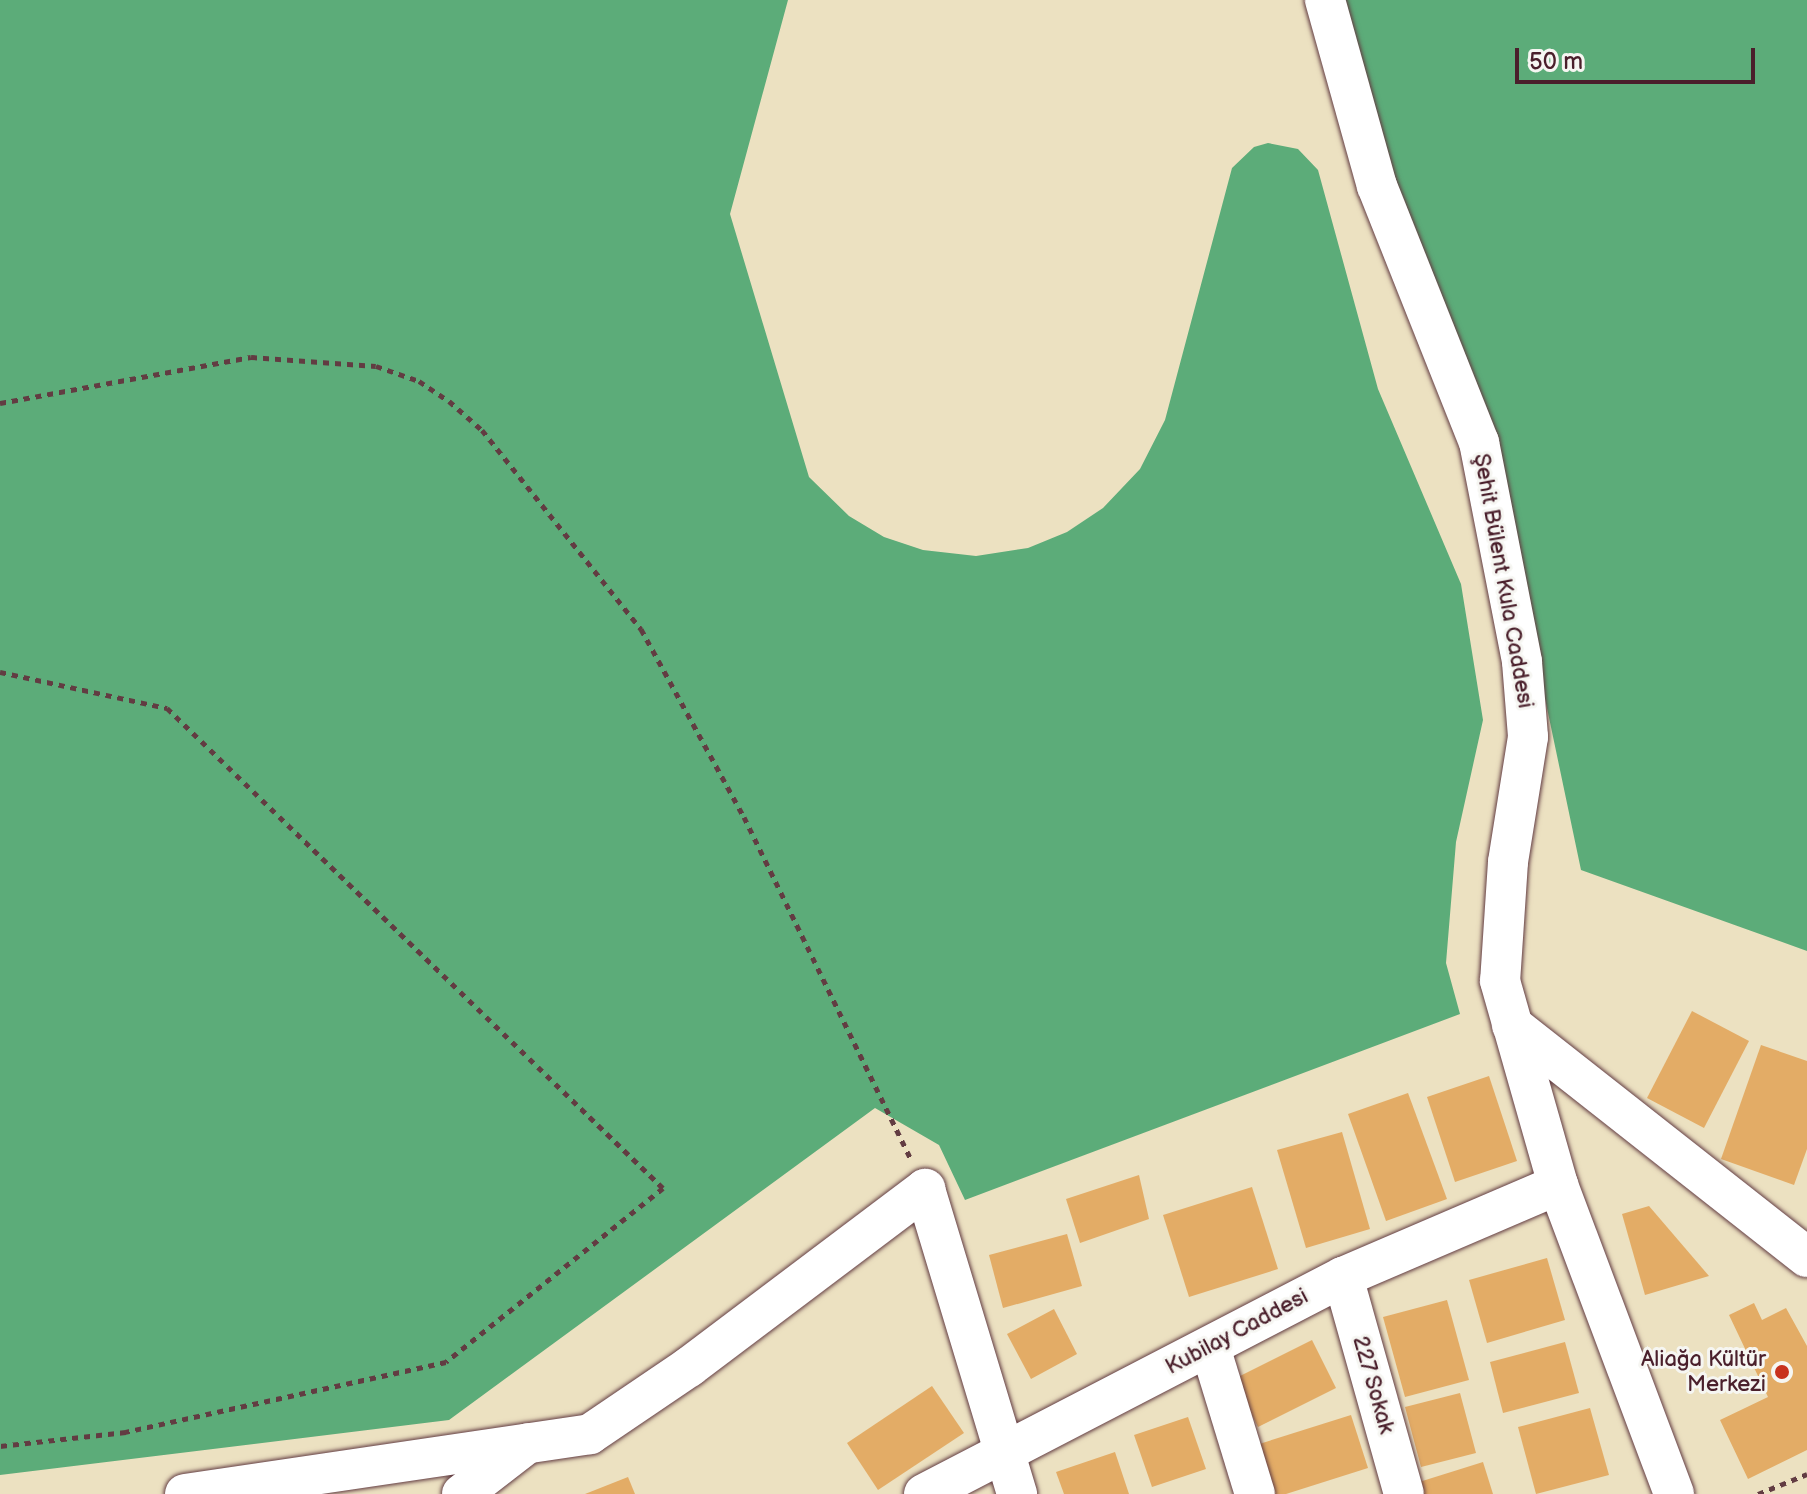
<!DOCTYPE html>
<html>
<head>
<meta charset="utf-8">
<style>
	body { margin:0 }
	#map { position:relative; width:1807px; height:1494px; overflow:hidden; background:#ece1c1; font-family:"Balsamiq Sans",sans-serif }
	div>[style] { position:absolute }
	.forest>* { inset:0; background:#5cac79 }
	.building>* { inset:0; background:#e3ac66 }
	.path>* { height:5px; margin-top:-2.5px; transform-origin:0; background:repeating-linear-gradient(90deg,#623c42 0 6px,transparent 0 12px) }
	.roads { filter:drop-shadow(0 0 2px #623c42) drop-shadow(0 0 2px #623c42) }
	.minor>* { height:40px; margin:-20px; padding:0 20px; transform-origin:20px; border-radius:20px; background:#fff }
	.dots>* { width:22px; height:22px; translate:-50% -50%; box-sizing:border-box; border:4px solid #f6f6f2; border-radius:50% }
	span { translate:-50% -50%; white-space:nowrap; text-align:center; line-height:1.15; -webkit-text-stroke:6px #f6f6f2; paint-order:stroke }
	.street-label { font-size:22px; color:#4a1f2b }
	.poi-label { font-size:22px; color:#4a1f2b }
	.right { translate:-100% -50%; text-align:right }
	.scale { position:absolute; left:1515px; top:48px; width:240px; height:36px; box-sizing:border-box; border:4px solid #4a1f2b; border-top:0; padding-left:10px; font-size:24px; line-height:28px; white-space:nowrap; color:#4a1f2b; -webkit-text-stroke:6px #f6f6f2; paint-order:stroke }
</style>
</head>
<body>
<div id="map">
	<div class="forest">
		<i style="clip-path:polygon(0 0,788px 0,730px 214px,809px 477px,849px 516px,884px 537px,923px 550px,976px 556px,1028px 548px,1067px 532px,1103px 508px,1140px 469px,1165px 420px,1232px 168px,1254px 147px,1268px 143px,1298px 149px,1318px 170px,1378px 389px,1461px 584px,1483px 720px,1456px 842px,1446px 963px,1460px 1014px,965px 1200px,939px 1145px,875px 1108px,449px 1420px,0 1475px)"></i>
		<i style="clip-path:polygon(1346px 0,1807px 0,1807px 951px,1581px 870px,1492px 446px,1350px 62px)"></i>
	</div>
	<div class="building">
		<i style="clip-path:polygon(1692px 1011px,1749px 1041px,1704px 1128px,1647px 1098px)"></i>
		<i style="clip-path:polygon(1761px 1045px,1807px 1061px,1807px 1149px,1794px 1185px,1721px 1159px)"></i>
		<i style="clip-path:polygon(1489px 1076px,1517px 1161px,1455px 1182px,1427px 1097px)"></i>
		<i style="clip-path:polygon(1408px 1093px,1447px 1199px,1386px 1221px,1348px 1114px)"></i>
		<i style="clip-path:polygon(1342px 1132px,1370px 1229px,1306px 1248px,1277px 1150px)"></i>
		<i style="clip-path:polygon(1139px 1175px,1149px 1219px,1080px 1243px,1066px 1199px)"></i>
		<i style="clip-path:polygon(1252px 1187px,1278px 1269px,1189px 1297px,1163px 1215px)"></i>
		<i style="clip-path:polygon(1649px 1206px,1709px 1276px,1645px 1295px,1622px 1214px)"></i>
		<i style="clip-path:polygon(1067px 1234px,1082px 1286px,1003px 1308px,989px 1255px)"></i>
		<i style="clip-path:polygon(1547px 1258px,1565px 1320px,1487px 1343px,1469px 1280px)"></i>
		<i style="clip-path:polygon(1447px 1300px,1469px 1380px,1405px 1397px,1383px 1317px)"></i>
		<i style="clip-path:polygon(1754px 1303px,1762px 1320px,1786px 1308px,1807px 1346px,1807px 1450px,1748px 1479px,1720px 1420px,1768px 1397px,1729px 1315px)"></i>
		<i style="clip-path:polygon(1054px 1309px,1077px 1354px,1031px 1379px,1007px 1334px)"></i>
		<i style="clip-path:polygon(1312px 1340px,1336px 1388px,1258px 1427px,1234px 1379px)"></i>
		<i style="clip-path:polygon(1565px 1342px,1579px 1393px,1503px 1413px,1490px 1362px)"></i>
		<i style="clip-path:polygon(932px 1386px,964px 1433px,878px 1490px,847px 1443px)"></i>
		<i style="clip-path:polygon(1460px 1393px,1476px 1453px,1421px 1467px,1405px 1407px)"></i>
		<i style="clip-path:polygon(1590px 1408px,1609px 1475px,1536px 1494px,1518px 1427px)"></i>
		<i style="clip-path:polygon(1351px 1415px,1368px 1468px,1286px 1494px,1268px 1494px,1253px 1446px)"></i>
		<i style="clip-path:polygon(1188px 1417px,1206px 1469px,1152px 1487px,1134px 1435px)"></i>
		<i style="clip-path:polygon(1115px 1452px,1129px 1494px,1064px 1494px,1056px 1472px)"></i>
		<i style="clip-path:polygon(1483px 1462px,1493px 1494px,1420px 1494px,1416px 1483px)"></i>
		<i style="clip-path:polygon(628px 1477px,635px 1494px,585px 1494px)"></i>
	</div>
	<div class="path">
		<i style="left:0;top:403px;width:255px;rotate:-10.4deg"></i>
		<i style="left:251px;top:357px;width:125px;rotate:4.1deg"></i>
		<i style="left:376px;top:366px;width:46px;rotate:19.2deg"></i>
		<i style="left:419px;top:381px;width:36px;rotate:34deg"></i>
		<i style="left:449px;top:401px;width:44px;rotate:41.3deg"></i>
		<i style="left:482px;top:430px;width:255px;rotate:51.4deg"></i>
		<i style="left:641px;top:629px;width:214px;rotate:61.3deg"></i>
		<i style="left:744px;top:817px;width:379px;rotate:64deg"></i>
		<i style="left:0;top:672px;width:171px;rotate:12.2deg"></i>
		<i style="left:167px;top:708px;width:690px;rotate:44.06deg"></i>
		<i style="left:663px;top:1188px;width:278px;rotate:141.3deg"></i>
		<i style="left:446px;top:1362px;width:328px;rotate:167.7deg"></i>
		<i style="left:126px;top:1432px;width:127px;rotate:173.7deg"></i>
		<i style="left:1758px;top:1494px;width:53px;rotate:-22.2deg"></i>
	</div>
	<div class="roads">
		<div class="minor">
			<i style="left:1325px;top:0;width:193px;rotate:74.4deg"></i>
			<i style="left:1377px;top:186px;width:276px;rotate:68.3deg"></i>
			<i style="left:1479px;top:442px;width:224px;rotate:78.9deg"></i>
			<i style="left:1522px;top:662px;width:75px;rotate:85.4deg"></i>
			<i style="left:1528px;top:737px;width:127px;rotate:99.1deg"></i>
			<i style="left:1508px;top:862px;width:119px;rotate:93.8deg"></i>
			<i style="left:1500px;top:981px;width:212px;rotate:74.1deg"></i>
			<i style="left:1558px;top:1185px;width:330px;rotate:69.4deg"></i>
			<i style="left:1512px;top:1025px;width:375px;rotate:38.2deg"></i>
			<i style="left:1343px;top:1277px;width:225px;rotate:74.3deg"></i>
			<i style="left:1210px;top:1347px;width:154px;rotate:73deg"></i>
			<i style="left:185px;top:1494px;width:409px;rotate:-8.4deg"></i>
			<i style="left:590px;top:1434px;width:120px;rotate:-34.1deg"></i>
			<i style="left:689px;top:1367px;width:296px;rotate:-37deg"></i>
			<i style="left:925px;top:1189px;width:319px;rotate:73.2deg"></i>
			<i style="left:462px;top:1494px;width:83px;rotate:-37.7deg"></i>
			<i style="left:924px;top:1494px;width:472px;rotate:-27.4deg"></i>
			<i style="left:1343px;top:1277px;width:234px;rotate:-23.2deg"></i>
		</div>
	</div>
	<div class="dots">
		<i style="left:1782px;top:1372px;background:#c8321e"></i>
	</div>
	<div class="street-label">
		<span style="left:1503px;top:581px;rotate:80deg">Şehit Bülent Kula Caddesi</span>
		<span style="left:1237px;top:1332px;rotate:-28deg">Kubilay Caddesi</span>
		<span style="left:1373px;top:1385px;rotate:74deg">227 Sokak</span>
	</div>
	<div class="poi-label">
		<span class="right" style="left:1766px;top:1372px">Aliağa Kültür<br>Merkezi</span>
	</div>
	<div class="scale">50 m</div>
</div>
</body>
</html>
